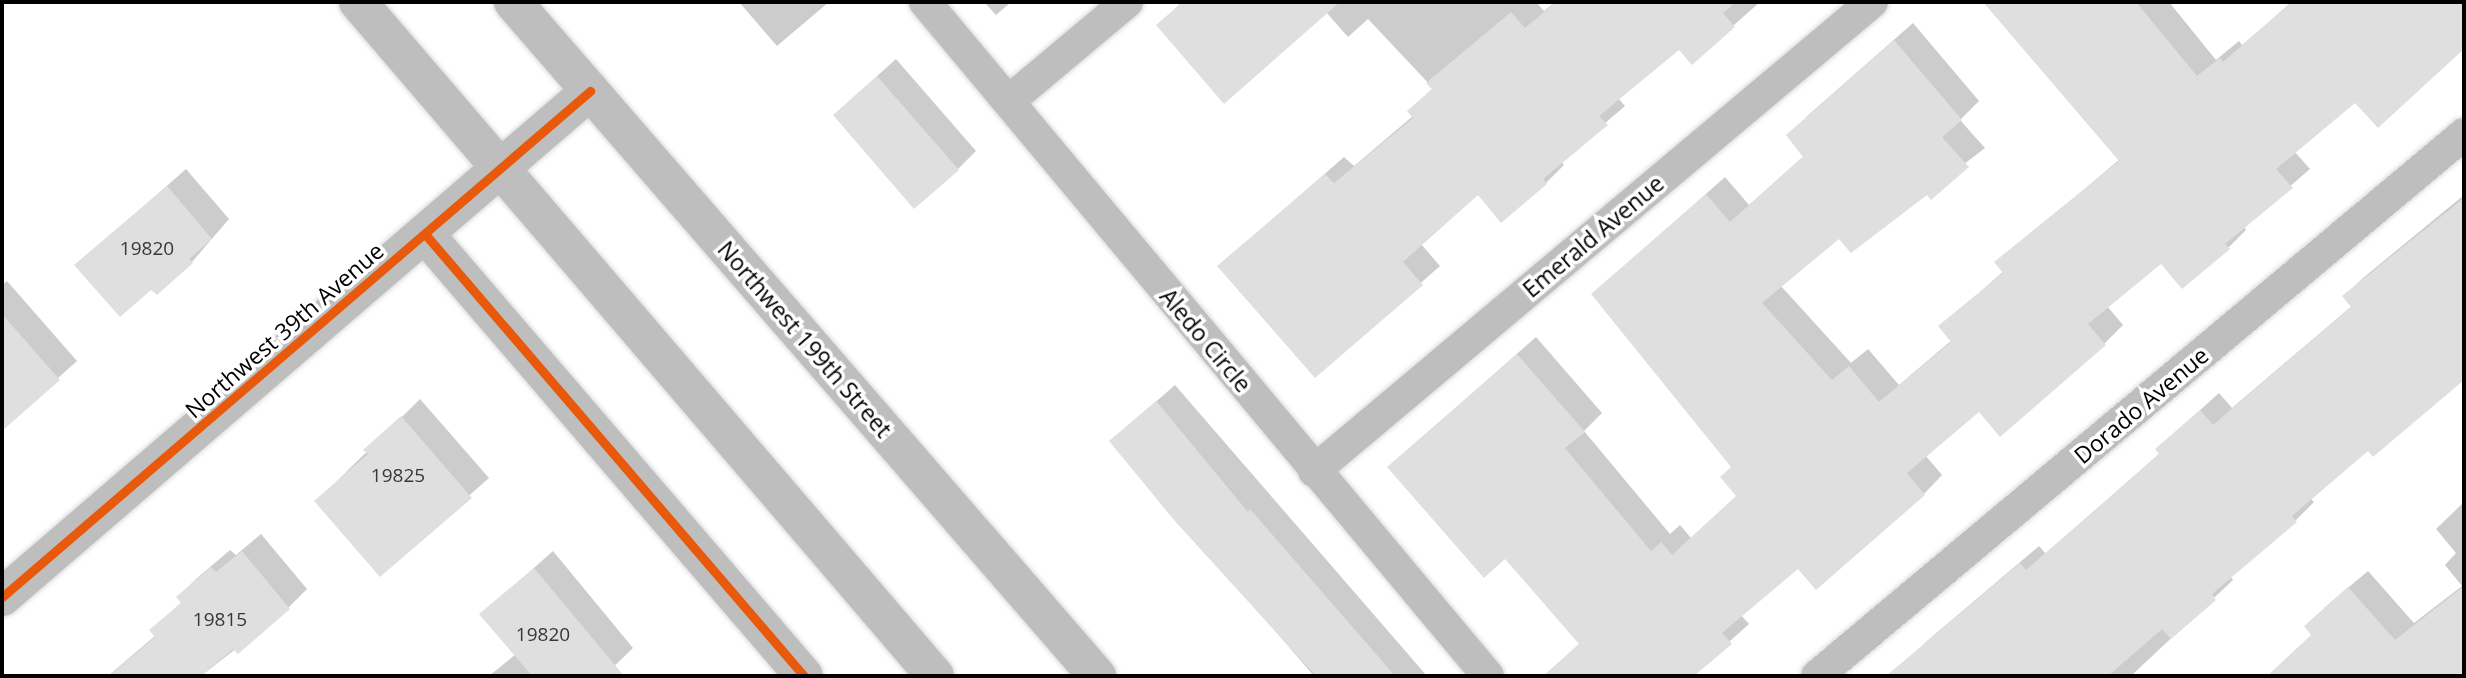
<!DOCTYPE html>
<html>
<head>
<meta charset="utf-8">
<style>
	body { margin:0 }
	#map { position:relative; width:2466px; height:678px; overflow:hidden; background:#fff; font-family:"Open Sans",sans-serif }
	div>[style] { position:absolute }
	.shadow>* { inset:0; background:#0003 }
	.building>* { inset:0; background:#dfdfdf }
	.roads { filter:drop-shadow(0 0 2px #dbdbdb) drop-shadow(0 0 2px #dbdbdb) }
	.service>* { height:32px; margin:-16px; padding:0 16px; transform-origin:16px; border-radius:16px; background:#bebebe }
	.minor>* { height:38px; margin:-19px; padding:0 19px; transform-origin:19px; border-radius:19px; background:#bebebe }
	.primary>* { height:38px; margin:-19px; padding:0 19px; transform-origin:19px; border-radius:19px; background:#bebebe }
	.cycleway>* { height:9px; margin:-4.5px; padding:0 4.5px; transform-origin:4.5px; border-radius:4.5px; background:#e8590c }
	span { translate:-50% -50%; white-space:nowrap; text-align:center; line-height:1.15; -webkit-text-stroke:7px #fff; paint-order:stroke }
	.number-label { font-size:19px; color:#383838 }
	.number-label span { -webkit-text-stroke-width:0 }
	.street-label { font-size:23px; color:#000 }
	.frame { position:absolute; inset:0; border:4px solid #000; pointer-events:none }
</style>
</head>
<body>
<div id="map">
	<div class="shadow">
		<i style="clip-path:polygon(739px 2px,829px 2px,777px 46px)"></i>
		<i style="clip-path:polygon(984px 2px,1011px 2px,996px 15px)"></i>
		<i style="clip-path:polygon(1182px 2px,1536px 2px,1544px 11px,1555px 2px,1571px 2px,1583px 16px,1599px 2px,1760px 2px,1692px 62px,1679px 47px,1618px 98px,1625px 106px,1561px 161px,1564px 165px,1546px 183px,1478px 193px,1421px 244px,1440px 266px,1315px 376px,1219px 266px,1344px 157px,1354px 166px,1413px 116px,1409px 111px,1433px 88px,1368px 19px,1348px 37px,1326px 12px,1158px 25px)"></i>
		<i style="clip-path:polygon(1985px 2px,2169px 2px,2216px 60px,2239px 41px,2242px 45px,2293px 2px,2464px 2px,2464px 46px,2438px 68px,2355px 100px,2294px 151px,2310px 169px,2244px 226px,2246px 230px,2228px 248px,2161px 261px,2107px 306px,2123px 325px,2105px 343px,2000px 434px,1979px 410px,1925px 455px,1942px 475px,1924px 494px,1799px 567px,1741px 615px,1749px 624px,1691px 676px,1571px 676px,1560px 663px,1580px 643px,1505px 557px,1389px 467px,1536px 337px,1602px 413px,1584px 431px,1670px 534px,1680px 525px,1691px 538px,1738px 495px,1733px 466px,1593px 294px,1725px 177px,1749px 205px,1805px 155px,1806px 117px,1913px 23px,1979px 101px,1960px 120px,1985px 148px,1927px 193px,1839px 237px,1781px 286px,1851px 363px,1868px 349px,1899px 385px,1952px 340px,1941px 326px,2004px 271px,1997px 263px,2120px 159px)"></i>
		<i style="clip-path:polygon(896px 59px,976px 151px,958px 169px,854px 97px)"></i>
		<i style="clip-path:polygon(186px 169px,229px 219px,192px 262px,151px 287px,77px 265px)"></i>
		<i style="clip-path:polygon(2464px 195px,2464px 377px,2373px 454px,2368px 448px,2310px 498px,2314px 502px,2296px 520px,2230px 576px,2233px 580px,2131px 676px,1924px 676px,1909px 659px,1927px 641px,2039px 546px,2046px 554px,2160px 453px,2157px 449px,2219px 393px,2232px 408px,2353px 305px,2344px 296px,2363px 278px)"></i>
		<i style="clip-path:polygon(7px 281px,77px 361px,2px 428px,2px 285px)"></i>
		<i style="clip-path:polygon(1175px 385px,1427px 676px,1314px 676px,1111px 441px)"></i>
		<i style="clip-path:polygon(420px 399px,489px 478px,380px 574px,335px 483px)"></i>
		<i style="clip-path:polygon(2464px 502px,2464px 668px,2455px 676px,2268px 676px,2313px 634px,2324px 608px,2368px 571px,2414px 623px,2462px 586px,2445px 565px,2456px 553px,2436px 529px)"></i>
		<i style="clip-path:polygon(261px 534px,307px 589px,289px 607px,201px 676px,108px 676px,156px 635px,151px 630px,182px 602px,178px 597px,196px 579px,230px 550px,236px 555px)"></i>
		<i style="clip-path:polygon(553px 551px,633px 648px,604px 676px,489px 676px,516px 654px,482px 614px)"></i>
	</div>
	<div class="building">
		<i style="clip-path:polygon(1183px 2px,1340px 2px,1224px 104px,1156px 25px)"></i>
		<i style="clip-path:polygon(1556px 2px,1736px 2px,1723px 13px,1735px 27px,1692px 65px,1679px 50px,1599px 116px,1608px 125px,1543px 179px,1547px 184px,1501px 223px,1478px 195px,1403px 262px,1423px 285px,1315px 378px,1217px 266px,1325px 174px,1334px 183px,1413px 118px,1407px 111px,1432px 89px,1426px 83px,1511px 12px,1525px 28px)"></i>
		<i style="clip-path:polygon(1983px 2px,2136px 2px,2197px 76px,2220px 58px,2223px 62px,2291px 2px,2464px 2px,2464px 49px,2378px 128px,2355px 103px,2276px 169px,2293px 188px,2225px 244px,2230px 249px,2182px 289px,2161px 264px,2088px 324px,2106px 345px,2000px 437px,1979px 412px,1907px 473px,1925px 495px,1816px 590px,1798px 569px,1722px 633px,1732px 644px,1694px 676px,1543px 676px,1579px 644px,1505px 559px,1484px 578px,1387px 467px,1517px 354px,1585px 432px,1565px 448px,1651px 551px,1661px 542px,1672px 555px,1736px 496px,1720px 477px,1731px 467px,1591px 294px,1706px 194px,1730px 222px,1803px 157px,1786px 135px,1894px 40px,1962px 120px,1942px 137px,1969px 167px,1931px 200px,1927px 195px,1851px 253px,1839px 239px,1762px 303px,1832px 380px,1849px 366px,1879px 402px,1951px 342px,1938px 326px,2003px 273px,1994px 262px,2119px 161px)"></i>
		<i style="clip-path:polygon(877px 76px,959px 170px,914px 209px,833px 115px)"></i>
		<i style="clip-path:polygon(167px 186px,212px 239px,189px 259px,193px 263px,157px 295px,151px 290px,120px 317px,74px 265px)"></i>
		<i style="clip-path:polygon(2464px 198px,2464px 380px,2373px 457px,2368px 451px,2292px 516px,2297px 522px,2212px 594px,2216px 600px,2171px 639px,2162px 629px,2108px 676px,1886px 676px,2020px 563px,2026px 570px,2159px 454px,2155px 449px,2200px 410px,2213px 425px,2351px 307px,2342px 296px)"></i>
		<i style="clip-path:polygon(2px 314px,60px 380px,2px 431px)"></i>
		<i style="clip-path:polygon(1156px 401px,1248px 512px,1250px 509px,1395px 676px,1316px 676px,1174px 520px,1109px 441px)"></i>
		<i style="clip-path:polygon(401px 416px,472px 498px,380px 577px,314px 501px,368px 454px,363px 450px)"></i>
		<i style="clip-path:polygon(242px 551px,290px 609px,238px 654px,233px 649px,201px 676px,109px 676px,155px 637px,149px 630px,181px 603px,176px 597px,211px 567px,216px 572px)"></i>
		<i style="clip-path:polygon(534px 568px,624px 676px,532px 676px,479px 614px)"></i>
		<i style="clip-path:polygon(2464px 586px,2464px 676px,2267px 676px,2311px 635px,2304px 626px,2348px 587px,2395px 640px)"></i>
	</div>
	<div class="roads">
		<div class="service">
			<i style="left:925px;top:2px;width:878px;rotate:50.13deg"></i>
			<i style="left:1009px;top:101px;width:154px;rotate:-40deg"></i>
			<i style="left:1314px;top:471px;width:729px;rotate:-40.05deg"></i>
			<i style="left:1817px;top:676px;width:844px;rotate:-39.95deg"></i>
		</div>
		<div class="minor">
			<i style="left:425px;top:234px;width:582px;rotate:49.39deg"></i>
			<i style="left:2px;top:597px;width:776px;rotate:-40.71deg"></i>
		</div>
		<div class="primary">
			<i style="left:358px;top:2px;width:887px;rotate:49.43deg"></i>
			<i style="left:513px;top:2px;width:892px;rotate:49.09deg"></i>
		</div>
	</div>
	<div class="cycleway">
		<i style="left:425px;top:234px;width:582px;rotate:49.39deg"></i>
		<i style="left:2px;top:597px;width:776px;rotate:-40.71deg"></i>
	</div>
	<div class="number-label">
		<span style="left:147px;top:249px">19820</span>
		<span style="left:398px;top:476px">19825</span>
		<span style="left:220px;top:620px">19815</span>
		<span style="left:543px;top:635px">19820</span>
	</div>
	<div class="street-label">
		<span style="left:1593px;top:236px;rotate:-40deg">Emerald Avenue</span>
		<span style="left:284px;top:330px;rotate:-41deg">Northwest 39th Avenue</span>
		<span style="left:805px;top:339px;rotate:49deg">Northwest 199th Street</span>
		<span style="left:1206px;top:340px;rotate:50deg">Aledo Circle</span>
		<span style="left:2141px;top:405px;rotate:-40deg">Dorado Avenue</span>
	</div>
	<div class="frame"></div>
</div>
</body>
</html>
